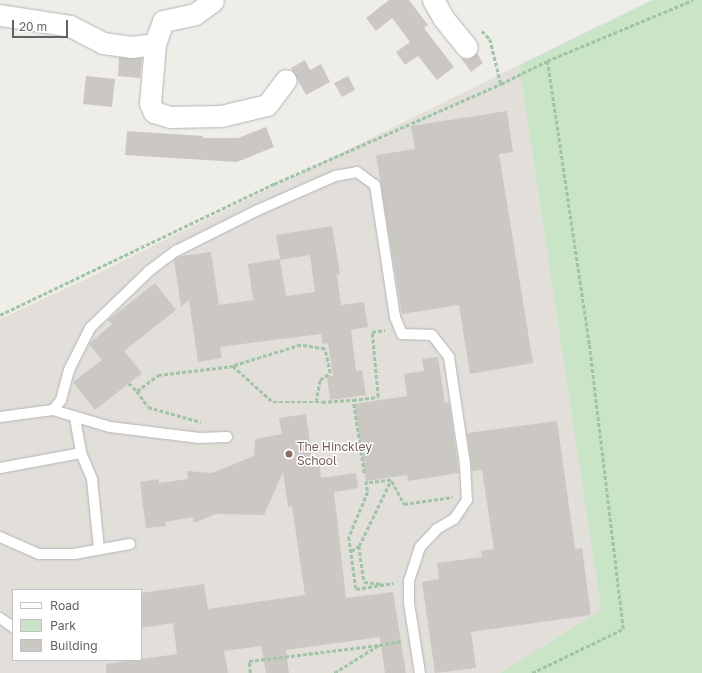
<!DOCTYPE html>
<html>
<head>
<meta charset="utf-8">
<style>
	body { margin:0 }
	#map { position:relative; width:702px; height:673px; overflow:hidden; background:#efede8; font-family:"Golos Text",sans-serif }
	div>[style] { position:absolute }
	.education>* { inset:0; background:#e2ded9 }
	.green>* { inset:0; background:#cae4c7 }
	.building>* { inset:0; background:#cbc8c4 }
	.path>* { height:2.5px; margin-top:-1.25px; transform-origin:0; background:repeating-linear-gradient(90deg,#a1c4a7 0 4px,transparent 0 6px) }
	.roads { filter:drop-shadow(0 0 1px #b2b5b8) drop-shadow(0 0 1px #b2b5b8) }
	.service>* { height:10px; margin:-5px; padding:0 5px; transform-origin:5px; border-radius:5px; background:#fff }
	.minor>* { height:21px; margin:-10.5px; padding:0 10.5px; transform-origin:10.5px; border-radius:10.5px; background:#fff }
	.dots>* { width:11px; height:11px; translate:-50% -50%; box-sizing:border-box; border:2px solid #fff; border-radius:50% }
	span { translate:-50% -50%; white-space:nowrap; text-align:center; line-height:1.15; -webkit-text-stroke:3px #fff; paint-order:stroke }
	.education-label { font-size:12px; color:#785e54 }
	.left { translate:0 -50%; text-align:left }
	.legend { position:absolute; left:12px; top:589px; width:130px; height:72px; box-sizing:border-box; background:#fff; border:1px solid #bfc1c2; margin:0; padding:5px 7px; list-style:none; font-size:12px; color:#5f6366 }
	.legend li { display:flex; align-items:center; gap:8px; height:20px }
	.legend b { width:20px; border:1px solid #bfc1c2 }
	.scale { position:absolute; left:12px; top:20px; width:56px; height:18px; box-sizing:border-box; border:2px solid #5f6366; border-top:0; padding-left:5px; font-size:12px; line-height:14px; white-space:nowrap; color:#5f6366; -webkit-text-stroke:3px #fff; paint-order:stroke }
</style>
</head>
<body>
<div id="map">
	<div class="education">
		<i style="clip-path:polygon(evenodd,519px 65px,601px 610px,500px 673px,0 673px,0 319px,84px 280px,519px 65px,13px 590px,141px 590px,141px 660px,13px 660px,13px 590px)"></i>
	</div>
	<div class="green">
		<i style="clip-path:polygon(652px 0,702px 0,702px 673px,500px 673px,601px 610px,519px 65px)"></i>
	</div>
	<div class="building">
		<i style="clip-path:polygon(389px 0,409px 0,428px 25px,424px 28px,454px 67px,437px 80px,418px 56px,405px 65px,396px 52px,410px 42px,392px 18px,376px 31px,366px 18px)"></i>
		<i style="clip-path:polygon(477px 53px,483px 63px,471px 72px,461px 58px,469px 59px)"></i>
		<i style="clip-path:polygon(119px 57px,142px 58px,140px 78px,118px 76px)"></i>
		<i style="clip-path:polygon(305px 60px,310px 70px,321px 64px,330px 82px,306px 95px,291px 68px)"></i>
		<i style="clip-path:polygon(86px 76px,115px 79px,112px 107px,83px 104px)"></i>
		<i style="clip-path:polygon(348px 76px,355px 90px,342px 97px,334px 83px)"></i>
		<i style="clip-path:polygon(507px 111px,513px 152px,499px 154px,533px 363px,470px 374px,459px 305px,402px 314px,376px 155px,415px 149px,411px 126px)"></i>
		<i style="clip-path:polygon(266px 127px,274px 147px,237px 162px,125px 155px,127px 131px,203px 136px,203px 138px,238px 138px)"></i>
		<i style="clip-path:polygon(evenodd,332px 226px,340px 274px,337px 275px,341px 305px,364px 302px,368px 327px,351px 330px,356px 371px,362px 370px,366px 395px,330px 400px,327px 376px,333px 376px,328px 343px,323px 344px,321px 334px,220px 347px,222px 358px,198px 362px,189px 300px,181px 307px,174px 260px,181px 256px,211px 252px,219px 305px,253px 300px,248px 264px,280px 259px,276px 235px,332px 226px,310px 255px,315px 292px,286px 296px,280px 260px,310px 255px)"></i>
		<i style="clip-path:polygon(155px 283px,176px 310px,124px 351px,142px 373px,95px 410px,73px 382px,102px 360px,89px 344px,112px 324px,108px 320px)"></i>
		<i style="clip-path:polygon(438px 357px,445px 403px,449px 402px,459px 473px,408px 481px,407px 475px,366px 481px,354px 404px,407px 396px,404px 374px,424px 371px,422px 359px)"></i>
		<i style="clip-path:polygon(306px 414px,312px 458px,319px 457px,321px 478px,356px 473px,358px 488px,334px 492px,346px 598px,393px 592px,406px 673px,385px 673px,380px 637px,286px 650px,289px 673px,266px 673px,261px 646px,224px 651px,228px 673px,106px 673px,106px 664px,177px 654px,173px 623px,141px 628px,141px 593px,204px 584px,208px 609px,305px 595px,292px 506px,288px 507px,283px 472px,264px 515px,216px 514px,194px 523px,193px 517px,165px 522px,166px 526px,146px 528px,140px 482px,159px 479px,159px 483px,188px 479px,187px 471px,212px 473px,254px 456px,255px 439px,282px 434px,279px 418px)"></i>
		<i style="clip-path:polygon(557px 421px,575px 549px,582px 548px,591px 615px,471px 632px,476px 668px,435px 673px,422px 582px,439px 579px,437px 563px,482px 557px,481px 551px,494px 549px,482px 470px,472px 471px,467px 433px)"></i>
	</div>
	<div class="path">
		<i style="left:482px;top:31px;width:11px;rotate:45deg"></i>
		<i style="left:490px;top:39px;width:46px;rotate:76.3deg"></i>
		<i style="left:0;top:315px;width:304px;rotate:-25.6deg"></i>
		<i style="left:274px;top:184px;width:248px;rotate:-23.8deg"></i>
		<i style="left:501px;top:84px;width:51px;rotate:-26.6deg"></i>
		<i style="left:129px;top:383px;width:11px;rotate:45deg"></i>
		<i style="left:137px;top:391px;width:26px;rotate:-37deg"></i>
		<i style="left:158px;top:375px;width:76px;rotate:-6.8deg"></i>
		<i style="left:137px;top:391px;width:19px;rotate:55deg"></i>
		<i style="left:148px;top:407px;width:55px;rotate:15.8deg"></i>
		<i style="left:316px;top:402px;width:22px;rotate:-80deg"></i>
		<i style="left:320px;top:380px;width:12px;rotate:-35deg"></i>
		<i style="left:330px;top:373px;width:25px;rotate:-102deg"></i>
		<i style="left:325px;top:349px;width:24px;rotate:-171deg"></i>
		<i style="left:301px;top:345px;width:71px;rotate:162.8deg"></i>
		<i style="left:233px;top:366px;width:54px;rotate:42deg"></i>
		<i style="left:273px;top:402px;width:49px"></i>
		<i style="left:322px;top:402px;width:31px;rotate:-4deg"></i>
		<i style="left:364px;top:473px;width:74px;rotate:-98.6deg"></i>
		<i style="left:353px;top:400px;width:25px;rotate:-7deg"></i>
		<i style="left:378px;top:397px;width:65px;rotate:-95.3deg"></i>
		<i style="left:372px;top:332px;width:13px;rotate:-9deg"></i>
		<i style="left:366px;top:481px;width:11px;rotate:80deg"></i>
		<i style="left:368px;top:492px;width:49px;rotate:112.9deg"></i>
		<i style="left:349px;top:537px;width:52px;rotate:82.3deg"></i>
		<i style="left:356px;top:589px;width:38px;rotate:-9deg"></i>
		<i style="left:392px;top:481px;width:26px;rotate:62deg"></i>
		<i style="left:404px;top:504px;width:49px;rotate:-8.3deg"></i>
		<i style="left:359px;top:546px;width:73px;rotate:-64.1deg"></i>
		<i style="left:391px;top:480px;width:25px;rotate:173deg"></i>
		<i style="left:351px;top:551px;width:9px;rotate:-32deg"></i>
		<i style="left:359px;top:546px;width:36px;rotate:82deg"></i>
		<i style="left:364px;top:582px;width:19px;rotate:6deg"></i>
		<i style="left:250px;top:673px;width:12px;rotate:-95deg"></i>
		<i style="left:249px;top:661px;width:131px;rotate:-7deg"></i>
		<i style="left:334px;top:673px;width:53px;rotate:-31.9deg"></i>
		<i style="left:379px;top:645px;width:22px;rotate:-10deg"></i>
		<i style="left:532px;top:673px;width:101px;rotate:-25.8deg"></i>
		<i style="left:623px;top:629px;width:287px;rotate:-96.8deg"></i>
		<i style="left:589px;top:344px;width:286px;rotate:-98.4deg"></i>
		<i style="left:547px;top:61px;width:158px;rotate:-22.7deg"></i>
	</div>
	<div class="roads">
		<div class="service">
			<i style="left:53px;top:410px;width:13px;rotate:-51deg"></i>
			<i style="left:61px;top:400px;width:31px;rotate:-75deg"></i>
			<i style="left:69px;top:370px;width:47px;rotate:-63.4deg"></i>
			<i style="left:90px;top:328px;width:82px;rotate:-44deg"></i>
			<i style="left:149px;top:271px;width:34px;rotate:-37deg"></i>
			<i style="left:176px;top:251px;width:92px;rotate:-26.6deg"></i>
			<i style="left:258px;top:210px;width:84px;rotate:-23.8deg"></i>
			<i style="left:335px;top:176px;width:22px;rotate:-10deg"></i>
			<i style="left:357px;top:172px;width:22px;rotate:36deg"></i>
			<i style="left:375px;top:185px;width:134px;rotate:81.4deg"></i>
			<i style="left:395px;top:317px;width:18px;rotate:68deg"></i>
			<i style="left:402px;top:334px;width:30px;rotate:2deg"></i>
			<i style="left:432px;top:335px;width:28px;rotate:52deg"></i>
			<i style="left:449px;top:357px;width:108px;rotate:81.5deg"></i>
			<i style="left:465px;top:464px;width:36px;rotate:87deg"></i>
			<i style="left:467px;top:500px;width:23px;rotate:124deg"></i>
			<i style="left:454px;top:519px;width:20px;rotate:150deg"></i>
			<i style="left:437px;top:529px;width:25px;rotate:133deg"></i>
			<i style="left:420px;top:547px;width:36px;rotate:108deg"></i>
			<i style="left:409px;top:581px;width:22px;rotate:90deg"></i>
			<i style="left:409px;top:603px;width:71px;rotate:81.1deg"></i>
			<i style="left:0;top:417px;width:53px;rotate:-7.5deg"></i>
			<i style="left:53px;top:410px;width:59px;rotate:16.6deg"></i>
			<i style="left:110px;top:427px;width:90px;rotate:7deg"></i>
			<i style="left:199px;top:438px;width:28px;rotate:-2deg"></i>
			<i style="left:75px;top:418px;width:36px;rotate:80deg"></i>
			<i style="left:81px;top:453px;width:28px;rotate:67deg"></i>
			<i style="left:92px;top:479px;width:70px;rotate:84.3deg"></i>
			<i style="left:0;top:468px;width:82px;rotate:-10.5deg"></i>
			<i style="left:0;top:537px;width:43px;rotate:23.6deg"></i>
			<i style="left:39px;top:554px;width:35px"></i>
			<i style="left:74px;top:554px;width:57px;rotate:-10.1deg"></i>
			<i style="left:0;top:618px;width:16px;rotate:35deg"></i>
		</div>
		<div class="minor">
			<i style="left:433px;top:0;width:22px;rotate:60deg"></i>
			<i style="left:444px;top:19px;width:36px;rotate:51deg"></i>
			<i style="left:0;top:15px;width:71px;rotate:8.9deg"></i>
			<i style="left:70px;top:26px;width:37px;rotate:27deg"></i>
			<i style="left:103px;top:43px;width:28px;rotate:8deg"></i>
			<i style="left:131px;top:47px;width:24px;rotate:-7deg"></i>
			<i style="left:155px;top:44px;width:24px;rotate:-71deg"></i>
			<i style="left:163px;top:21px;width:33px;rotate:-12deg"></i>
			<i style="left:195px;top:14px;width:22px;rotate:-36deg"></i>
			<i style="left:155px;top:44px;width:59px;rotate:94.8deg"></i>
			<i style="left:150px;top:103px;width:10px;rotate:66deg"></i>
			<i style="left:154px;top:112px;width:17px;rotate:17deg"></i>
			<i style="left:170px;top:117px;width:51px;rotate:-1.1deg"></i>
			<i style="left:221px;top:116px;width:47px;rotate:-13.4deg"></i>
			<i style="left:267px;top:105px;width:31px;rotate:-53deg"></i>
		</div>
	</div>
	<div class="dots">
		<i style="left:289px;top:454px;background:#8d6e63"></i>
	</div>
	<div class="education-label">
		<span class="left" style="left:297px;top:454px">The Hinckley<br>School</span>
	</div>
	<ul class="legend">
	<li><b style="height:5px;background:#fff"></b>Road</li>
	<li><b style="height:11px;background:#cae4c7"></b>Park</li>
	<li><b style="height:11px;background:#cbc8c4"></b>Building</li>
	</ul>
	<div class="scale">20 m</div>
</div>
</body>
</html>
